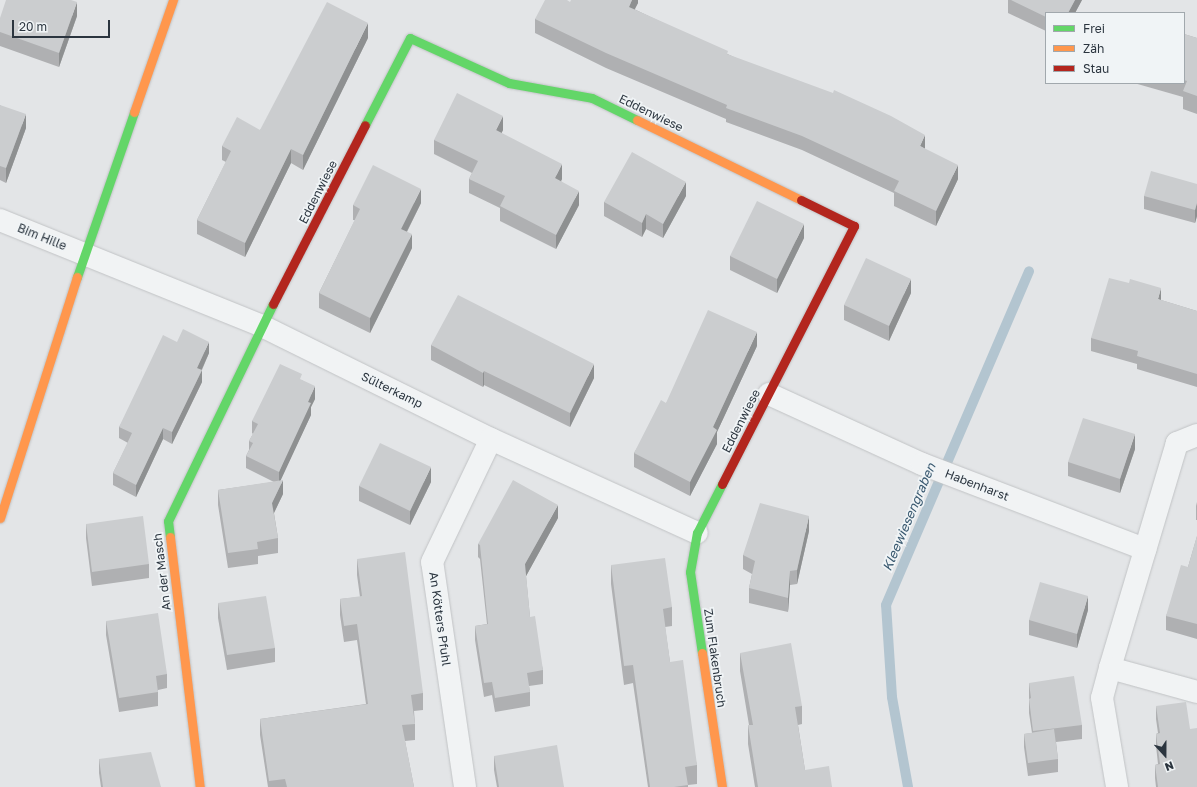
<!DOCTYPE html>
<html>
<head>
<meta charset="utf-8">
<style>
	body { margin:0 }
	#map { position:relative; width:1197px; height:787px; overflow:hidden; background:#e3e5e7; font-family:"Golos Text",sans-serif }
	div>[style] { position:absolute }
	.stream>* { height:10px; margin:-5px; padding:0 5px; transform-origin:5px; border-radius:5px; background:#b3c5d0 }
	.roads { filter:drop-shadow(0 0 1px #c1c3c5) drop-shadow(0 0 1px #c1c3c5) }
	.street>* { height:22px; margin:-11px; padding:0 11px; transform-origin:11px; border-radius:11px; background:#f1f3f4 }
	.fast>* { height:9px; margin:-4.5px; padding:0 4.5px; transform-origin:4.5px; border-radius:4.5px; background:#63d668 }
	.slow>* { height:9px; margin:-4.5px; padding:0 4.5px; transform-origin:4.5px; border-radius:4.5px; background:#ff974d }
	.jam>* { height:9px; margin:-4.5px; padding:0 4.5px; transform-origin:4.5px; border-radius:4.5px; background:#b3261e }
	.wall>* { inset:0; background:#afb0b2 }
	.shaded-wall>* { inset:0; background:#8e9091 }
	.building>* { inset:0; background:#cbcdcf }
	span { translate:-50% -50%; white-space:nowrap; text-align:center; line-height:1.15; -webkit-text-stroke:3.5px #f0f4f6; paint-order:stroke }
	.street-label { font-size:12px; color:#2b353f }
	.water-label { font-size:13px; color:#38586f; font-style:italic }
	.legend { position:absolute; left:1045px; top:12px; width:140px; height:72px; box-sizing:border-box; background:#f0f4f6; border:1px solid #a1a8ad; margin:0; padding:5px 7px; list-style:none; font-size:12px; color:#2b353f }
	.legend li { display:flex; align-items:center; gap:8px; height:20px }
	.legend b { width:20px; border:1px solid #a1a8ad }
	.north { position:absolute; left:1145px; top:735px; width:40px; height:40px; -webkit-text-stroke:3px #f0f4f6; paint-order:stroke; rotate:159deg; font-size:11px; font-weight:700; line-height:16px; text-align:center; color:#2b353f }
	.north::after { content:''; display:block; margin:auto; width:14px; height:18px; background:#2b353f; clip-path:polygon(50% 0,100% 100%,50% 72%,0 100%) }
	.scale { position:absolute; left:12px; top:20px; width:98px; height:18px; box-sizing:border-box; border:2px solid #2b353f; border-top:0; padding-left:5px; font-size:12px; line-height:14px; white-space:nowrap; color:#2b353f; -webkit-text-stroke:3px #f0f4f6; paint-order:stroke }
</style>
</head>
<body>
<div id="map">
	<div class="stream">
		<i style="left:908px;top:787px;width:91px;rotate:-100.1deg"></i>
		<i style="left:892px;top:697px;width:92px;rotate:-93.7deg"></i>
		<i style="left:886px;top:605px;width:363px;rotate:-66.8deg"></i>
	</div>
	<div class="roads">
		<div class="street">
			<i style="left:0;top:220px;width:283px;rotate:22deg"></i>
			<i style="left:262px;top:326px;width:255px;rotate:26.3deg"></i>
			<i style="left:491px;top:439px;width:226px;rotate:24.5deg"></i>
			<i style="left:769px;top:394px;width:168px;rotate:24.6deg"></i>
			<i style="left:922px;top:464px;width:239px;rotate:20.9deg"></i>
			<i style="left:1197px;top:435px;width:22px;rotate:158deg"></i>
			<i style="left:1177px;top:443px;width:235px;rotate:106.6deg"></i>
			<i style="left:1110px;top:668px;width:90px;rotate:15.4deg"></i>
			<i style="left:1110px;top:668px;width:31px;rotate:105deg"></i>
			<i style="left:1102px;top:698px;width:90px;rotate:80.4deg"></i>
			<i style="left:465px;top:787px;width:227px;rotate:-98.3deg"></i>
			<i style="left:432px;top:562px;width:136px;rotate:-64.4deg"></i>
		</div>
		<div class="fast">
			<i style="left:365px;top:125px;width:98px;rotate:-62.7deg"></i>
			<i style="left:410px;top:38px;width:109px;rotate:24.4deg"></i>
			<i style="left:509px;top:83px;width:84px;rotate:10.2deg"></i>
			<i style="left:592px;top:98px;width:50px;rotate:26.1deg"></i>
			<i style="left:77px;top:277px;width:175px;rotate:-70.9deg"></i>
			<i style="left:170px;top:537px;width:16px;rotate:-97deg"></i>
			<i style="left:168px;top:521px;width:241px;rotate:-64.2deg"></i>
			<i style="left:702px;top:653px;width:82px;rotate:-98.4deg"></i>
			<i style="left:690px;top:572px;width:40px;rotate:-80deg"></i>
			<i style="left:697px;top:533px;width:55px;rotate:-63deg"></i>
		</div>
		<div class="slow">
			<i style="left:134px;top:112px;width:119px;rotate:-70.8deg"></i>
			<i style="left:637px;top:120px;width:182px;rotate:26deg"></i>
			<i style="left:0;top:518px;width:253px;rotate:-72.3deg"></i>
			<i style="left:170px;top:537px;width:252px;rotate:83.2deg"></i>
			<i style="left:702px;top:653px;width:135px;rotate:81.5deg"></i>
		</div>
		<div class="jam">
			<i style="left:273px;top:304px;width:201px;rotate:-62.8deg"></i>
			<i style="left:722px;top:484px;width:290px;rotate:-62.9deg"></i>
			<i style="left:854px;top:226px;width:59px;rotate:-153.9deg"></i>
		</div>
	</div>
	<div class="wall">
		<i style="clip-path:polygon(638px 0,638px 3px,634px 9px,925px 149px,958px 179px,936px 226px,894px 206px,894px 193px,802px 150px,726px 122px,726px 119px,606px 68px,535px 33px,535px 19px,570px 2px)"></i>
		<i style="clip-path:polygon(1008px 0,1082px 0,1075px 13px,1046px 13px,1046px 31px,1008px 13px)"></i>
		<i style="clip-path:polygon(77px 16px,59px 67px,0 46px,0 18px)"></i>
		<i style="clip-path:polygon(1184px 34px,1197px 38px,1197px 114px,1183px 109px,1183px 97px,1134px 83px,1184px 83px)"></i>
		<i style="clip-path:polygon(368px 38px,303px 170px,291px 163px,245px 257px,197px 234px,197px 220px,226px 162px,222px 160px,222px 146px,260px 130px)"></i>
		<i style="clip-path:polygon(0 105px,26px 128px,6px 183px,0 180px)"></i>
		<i style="clip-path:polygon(503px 130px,501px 133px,562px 179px,561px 181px,579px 205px,556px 249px,500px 221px,500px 208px,469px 193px,469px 179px,472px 173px,434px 154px,434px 140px)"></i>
		<i style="clip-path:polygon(1197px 184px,1197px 216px,1195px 223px,1144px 209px,1144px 196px)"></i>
		<i style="clip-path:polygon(686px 196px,663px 238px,646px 229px,642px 237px,604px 216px,604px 202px)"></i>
		<i style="clip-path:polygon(421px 203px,407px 232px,412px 248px,370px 333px,319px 308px,319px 293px,355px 220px,353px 220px,353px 205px)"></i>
		<i style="clip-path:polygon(804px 238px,777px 293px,730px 270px,730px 256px)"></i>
		<i style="clip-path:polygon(911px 293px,889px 341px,844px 320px,844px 305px)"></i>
		<i style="clip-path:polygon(1161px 300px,1197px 311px,1197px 387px,1137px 369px,1137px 364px,1091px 351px,1091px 338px)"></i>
		<i style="clip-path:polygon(177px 342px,209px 353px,202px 370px,202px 382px,172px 444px,163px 439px,136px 497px,113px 485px,113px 473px,128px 443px,119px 438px,119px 427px)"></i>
		<i style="clip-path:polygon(431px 345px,594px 378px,570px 427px,484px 385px,483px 387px,431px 360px)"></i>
		<i style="clip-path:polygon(757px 346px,717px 432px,717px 444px,690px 496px,634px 467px,634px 453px,666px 403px)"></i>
		<i style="clip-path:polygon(302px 380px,315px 399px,311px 407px,311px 415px,280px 480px,283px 494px,274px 513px,278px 538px,278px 553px,258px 556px,258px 564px,228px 568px,218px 505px,218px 490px,274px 482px,246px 468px,246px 456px,249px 450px,249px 441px,253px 434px,252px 433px,252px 421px)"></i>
		<i style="clip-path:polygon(1135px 449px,1120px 493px,1068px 476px,1068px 462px)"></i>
		<i style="clip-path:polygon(431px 482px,410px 525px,359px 501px,359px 486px)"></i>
		<i style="clip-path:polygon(1197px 502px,1197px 520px,1196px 520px,1196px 506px)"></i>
		<i style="clip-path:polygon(558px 518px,526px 576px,530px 617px,543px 670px,543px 684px,529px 686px,530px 692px,530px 706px,495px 712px,492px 695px,484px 697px,475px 640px,475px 626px,487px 624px,480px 559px,478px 557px,478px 544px)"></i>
		<i style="clip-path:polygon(86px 524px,149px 564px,149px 578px,92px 586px,86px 538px)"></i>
		<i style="clip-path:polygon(809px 531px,797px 584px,790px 585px,788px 612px,749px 603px,749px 588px,752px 574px,743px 569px,743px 555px)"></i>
		<i style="clip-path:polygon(1197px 536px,1197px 639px,1166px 630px,1166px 616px,1188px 567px)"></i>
		<i style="clip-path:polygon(357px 559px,423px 693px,423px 710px,414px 711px,415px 724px,415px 740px,405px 741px,414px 787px,268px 787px,260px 735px,260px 719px,366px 704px,357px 640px,344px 642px,340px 615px,340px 599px,360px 597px,357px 575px)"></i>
		<i style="clip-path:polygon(611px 565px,672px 607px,672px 626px,665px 627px,670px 662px,697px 765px,697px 784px,688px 785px,688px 787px,648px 787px,633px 683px,624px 685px,611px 584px)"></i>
		<i style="clip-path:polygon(218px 603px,275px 648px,275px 662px,227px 670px,218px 618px)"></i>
		<i style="clip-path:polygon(1088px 610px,1077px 648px,1029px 635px,1029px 620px)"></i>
		<i style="clip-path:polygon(106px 621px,167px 674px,167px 688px,158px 690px,158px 706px,119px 712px,106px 635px)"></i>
		<i style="clip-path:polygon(740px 653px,802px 706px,802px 724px,798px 725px,805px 770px,832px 787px,755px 787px,748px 744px,748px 725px,749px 725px,740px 671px)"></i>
		<i style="clip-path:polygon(1029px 683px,1082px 725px,1082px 739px,1056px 742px,1058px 759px,1058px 772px,1028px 776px,1024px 747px,1024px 734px,1032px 733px,1029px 713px)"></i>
		<i style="clip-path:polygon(1156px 706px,1197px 787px,1156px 787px,1155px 778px,1155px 765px,1158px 764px,1156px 746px,1156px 734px,1158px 733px,1156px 719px)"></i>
		<i style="clip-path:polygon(494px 756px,564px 787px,497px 787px,494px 770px)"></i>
		<i style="clip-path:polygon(99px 759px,161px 787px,101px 787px,99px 773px)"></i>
	</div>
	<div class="shaded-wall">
		<i style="clip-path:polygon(632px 0,638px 0,638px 3px,629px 21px,629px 7px)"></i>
		<i style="clip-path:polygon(1075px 0,1082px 0,1075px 13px,1068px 13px)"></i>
		<i style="clip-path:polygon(77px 2px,77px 16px,59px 67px,59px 53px)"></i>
		<i style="clip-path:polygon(368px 23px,368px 38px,303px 170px,303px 155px)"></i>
		<i style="clip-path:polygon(26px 114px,26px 128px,6px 183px,6px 168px)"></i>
		<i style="clip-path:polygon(503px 116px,503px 130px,496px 145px,496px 130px)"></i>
		<i style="clip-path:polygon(925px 135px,925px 149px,920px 146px)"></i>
		<i style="clip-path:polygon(291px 149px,291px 163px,245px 257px,245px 243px)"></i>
		<i style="clip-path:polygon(562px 164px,562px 179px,555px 193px,555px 178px)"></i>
		<i style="clip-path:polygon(958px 165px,958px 179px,936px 226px,936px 211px)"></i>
		<i style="clip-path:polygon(686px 182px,686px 196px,663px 238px,663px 224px)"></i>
		<i style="clip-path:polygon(421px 189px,421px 203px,401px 243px,401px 229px)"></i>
		<i style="clip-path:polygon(579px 191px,579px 205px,556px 249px,556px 235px)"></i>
		<i style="clip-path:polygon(1197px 203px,1197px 216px,1195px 223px,1195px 210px)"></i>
		<i style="clip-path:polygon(646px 214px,646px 229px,642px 237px,642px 223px)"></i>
		<i style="clip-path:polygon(804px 224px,804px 238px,777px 293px,777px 279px)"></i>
		<i style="clip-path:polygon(412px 234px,412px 248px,370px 333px,370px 318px)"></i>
		<i style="clip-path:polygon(911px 279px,911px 293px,889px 341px,889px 326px)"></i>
		<i style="clip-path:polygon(1161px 288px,1161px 301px,1158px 299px)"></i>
		<i style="clip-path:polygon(757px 332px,757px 346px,717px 432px,717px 444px,690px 496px,690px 482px,713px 427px)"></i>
		<i style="clip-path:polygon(209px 342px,209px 353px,197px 380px,197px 368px)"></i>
		<i style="clip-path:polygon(594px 364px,594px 378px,570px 427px,570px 413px)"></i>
		<i style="clip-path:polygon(202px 370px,202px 382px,172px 444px,172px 432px)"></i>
		<i style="clip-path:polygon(484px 371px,484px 385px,483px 387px,483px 373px)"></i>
		<i style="clip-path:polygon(315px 386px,315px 399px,311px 407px,311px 415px,279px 484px,279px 472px,308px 402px)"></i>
		<i style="clip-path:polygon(163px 428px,163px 439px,136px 497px,136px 485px)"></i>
		<i style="clip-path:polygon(1135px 434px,1135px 449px,1120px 493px,1120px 479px)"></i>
		<i style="clip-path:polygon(431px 467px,431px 482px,410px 525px,410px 511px)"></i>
		<i style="clip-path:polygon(283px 480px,283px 494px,272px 517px,272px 503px)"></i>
		<i style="clip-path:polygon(558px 505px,558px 518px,525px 578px,525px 564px)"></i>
		<i style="clip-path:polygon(809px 516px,809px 531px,797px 584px,797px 570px)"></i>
		<i style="clip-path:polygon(790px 571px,790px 585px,788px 612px,788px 598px)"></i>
		<i style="clip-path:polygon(1088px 596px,1088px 610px,1077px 648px,1077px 634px)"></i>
	</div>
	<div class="building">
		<i style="clip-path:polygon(6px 0,71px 0,77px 2px,59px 53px,0 32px,0 18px)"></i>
		<i style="clip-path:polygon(545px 0,567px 0,570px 2px,571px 0,632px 0,629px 7px,728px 51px,727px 54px,833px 93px,834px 90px,891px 116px,925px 135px,920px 146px,958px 165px,936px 211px,894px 191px,899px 181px,802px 136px,726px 108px,727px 105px,606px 53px,535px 19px)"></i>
		<i style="clip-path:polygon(1011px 0,1075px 0,1068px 13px,1046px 13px,1046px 17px)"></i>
		<i style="clip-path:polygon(327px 2px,368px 23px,303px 155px,291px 149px,245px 243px,197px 220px,231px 151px,222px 146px,237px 117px,260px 130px)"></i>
		<i style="clip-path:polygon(1184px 34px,1197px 38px,1197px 96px,1183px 91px,1187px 81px,1184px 80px)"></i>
		<i style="clip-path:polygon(457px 93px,503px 116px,496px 130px,562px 164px,555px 178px,579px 191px,556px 235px,500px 206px,505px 196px,469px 179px,478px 161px,434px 140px)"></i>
		<i style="clip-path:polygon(0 105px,26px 114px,6px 168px,0 166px)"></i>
		<i style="clip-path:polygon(632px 152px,686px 182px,663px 224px,646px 214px,642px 223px,604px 202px)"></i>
		<i style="clip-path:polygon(373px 165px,421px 189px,401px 229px,412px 234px,370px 318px,319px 293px,360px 209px,353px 205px)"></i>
		<i style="clip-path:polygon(1151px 171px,1197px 184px,1197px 203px,1195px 210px,1144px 196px)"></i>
		<i style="clip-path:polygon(757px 201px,804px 224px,777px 279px,730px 256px)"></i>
		<i style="clip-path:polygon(866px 258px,911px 279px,889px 326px,844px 305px)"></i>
		<i style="clip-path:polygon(1109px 278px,1129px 283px,1130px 279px,1161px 288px,1158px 299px,1197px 311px,1197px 374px,1137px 356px,1138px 351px,1091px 338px)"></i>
		<i style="clip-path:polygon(458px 295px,594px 364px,570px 413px,484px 371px,483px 373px,431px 345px)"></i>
		<i style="clip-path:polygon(708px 310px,757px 332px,713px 427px,717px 430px,690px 482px,634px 453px,661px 400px,666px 403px)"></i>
		<i style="clip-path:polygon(183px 329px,209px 342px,197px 368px,202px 370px,172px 432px,163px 428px,136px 485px,113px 473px,132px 433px,119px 427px,163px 335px,177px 342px)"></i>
		<i style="clip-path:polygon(280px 364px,302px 374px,300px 379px,315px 386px,308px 402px,311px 403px,279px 472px,246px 456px,253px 443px,249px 441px,258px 424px,252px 421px)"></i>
		<i style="clip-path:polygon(1083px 418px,1135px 434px,1120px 479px,1068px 462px)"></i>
		<i style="clip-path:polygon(380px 443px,431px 467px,410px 511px,359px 486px)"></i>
		<i style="clip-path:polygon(283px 480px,272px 503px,278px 538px,257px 542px,258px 549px,228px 553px,218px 490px)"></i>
		<i style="clip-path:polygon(513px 480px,558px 505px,525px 564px,530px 617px,535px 616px,543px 670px,527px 673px,530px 692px,495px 698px,492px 682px,484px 683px,475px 626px,488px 624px,480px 545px,478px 544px)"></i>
		<i style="clip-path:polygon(760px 503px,809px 516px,797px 570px,790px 571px,788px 598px,749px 588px,755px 561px,743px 555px)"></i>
		<i style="clip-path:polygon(143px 516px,149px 564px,92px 572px,86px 524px)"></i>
		<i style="clip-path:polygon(1197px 536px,1197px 624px,1166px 616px,1181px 565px,1188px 567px)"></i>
		<i style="clip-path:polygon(405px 552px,423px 693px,411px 695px,415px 724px,402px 725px,414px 787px,287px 787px,285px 779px,269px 781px,260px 719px,368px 704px,357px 624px,344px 626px,340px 599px,362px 596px,357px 559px)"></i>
		<i style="clip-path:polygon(665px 558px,672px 607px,663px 609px,670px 662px,683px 660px,697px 765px,685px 767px,688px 785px,674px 787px,650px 787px,633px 665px,624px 666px,611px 565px)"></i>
		<i style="clip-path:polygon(1040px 582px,1088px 596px,1077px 634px,1029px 620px)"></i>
		<i style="clip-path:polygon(266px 596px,275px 648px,227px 655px,218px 603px)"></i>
		<i style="clip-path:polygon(158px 613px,167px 674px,156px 676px,158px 692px,119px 698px,106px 621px)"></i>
		<i style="clip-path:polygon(791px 643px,802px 706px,795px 707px,805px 770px,829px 766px,832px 787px,758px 787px,748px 725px,753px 725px,740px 653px)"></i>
		<i style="clip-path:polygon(1074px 676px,1082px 725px,1033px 731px,1029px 699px,1031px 698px,1029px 683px)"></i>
		<i style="clip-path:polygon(1186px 702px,1190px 729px,1197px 728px,1197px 787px,1158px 787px,1155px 765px,1160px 764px,1156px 734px,1160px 733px,1156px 706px)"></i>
		<i style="clip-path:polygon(1054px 729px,1058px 759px,1028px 763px,1024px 734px)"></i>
		<i style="clip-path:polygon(557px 745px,564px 787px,499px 787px,494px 756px)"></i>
		<i style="clip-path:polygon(151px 752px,161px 787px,103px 787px,99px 759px)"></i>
	</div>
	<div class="street-label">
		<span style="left:651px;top:113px;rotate:26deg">Eddenwiese</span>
		<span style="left:318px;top:192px;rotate:-63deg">Eddenwiese</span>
		<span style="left:42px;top:237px;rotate:22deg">Bim Hille</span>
		<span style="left:392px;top:390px;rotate:26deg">Sülterkamp</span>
		<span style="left:741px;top:421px;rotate:-63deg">Eddenwiese</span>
		<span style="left:977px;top:485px;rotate:21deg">Habenharst</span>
		<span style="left:162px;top:572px;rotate:-97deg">An der Masch</span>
		<span style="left:440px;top:619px;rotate:82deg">An Kötters Pfuhl</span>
		<span style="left:715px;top:658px;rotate:82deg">Zum Flakenbruch</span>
	</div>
	<div class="water-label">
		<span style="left:909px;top:517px;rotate:-67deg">Kleewiesengraben</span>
	</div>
	<ul class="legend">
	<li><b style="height:5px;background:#63d668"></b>Frei</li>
	<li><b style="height:5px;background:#ff974d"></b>Zäh</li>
	<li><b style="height:5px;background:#b3261e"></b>Stau</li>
	</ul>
	<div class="north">N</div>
	<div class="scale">20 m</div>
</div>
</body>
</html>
